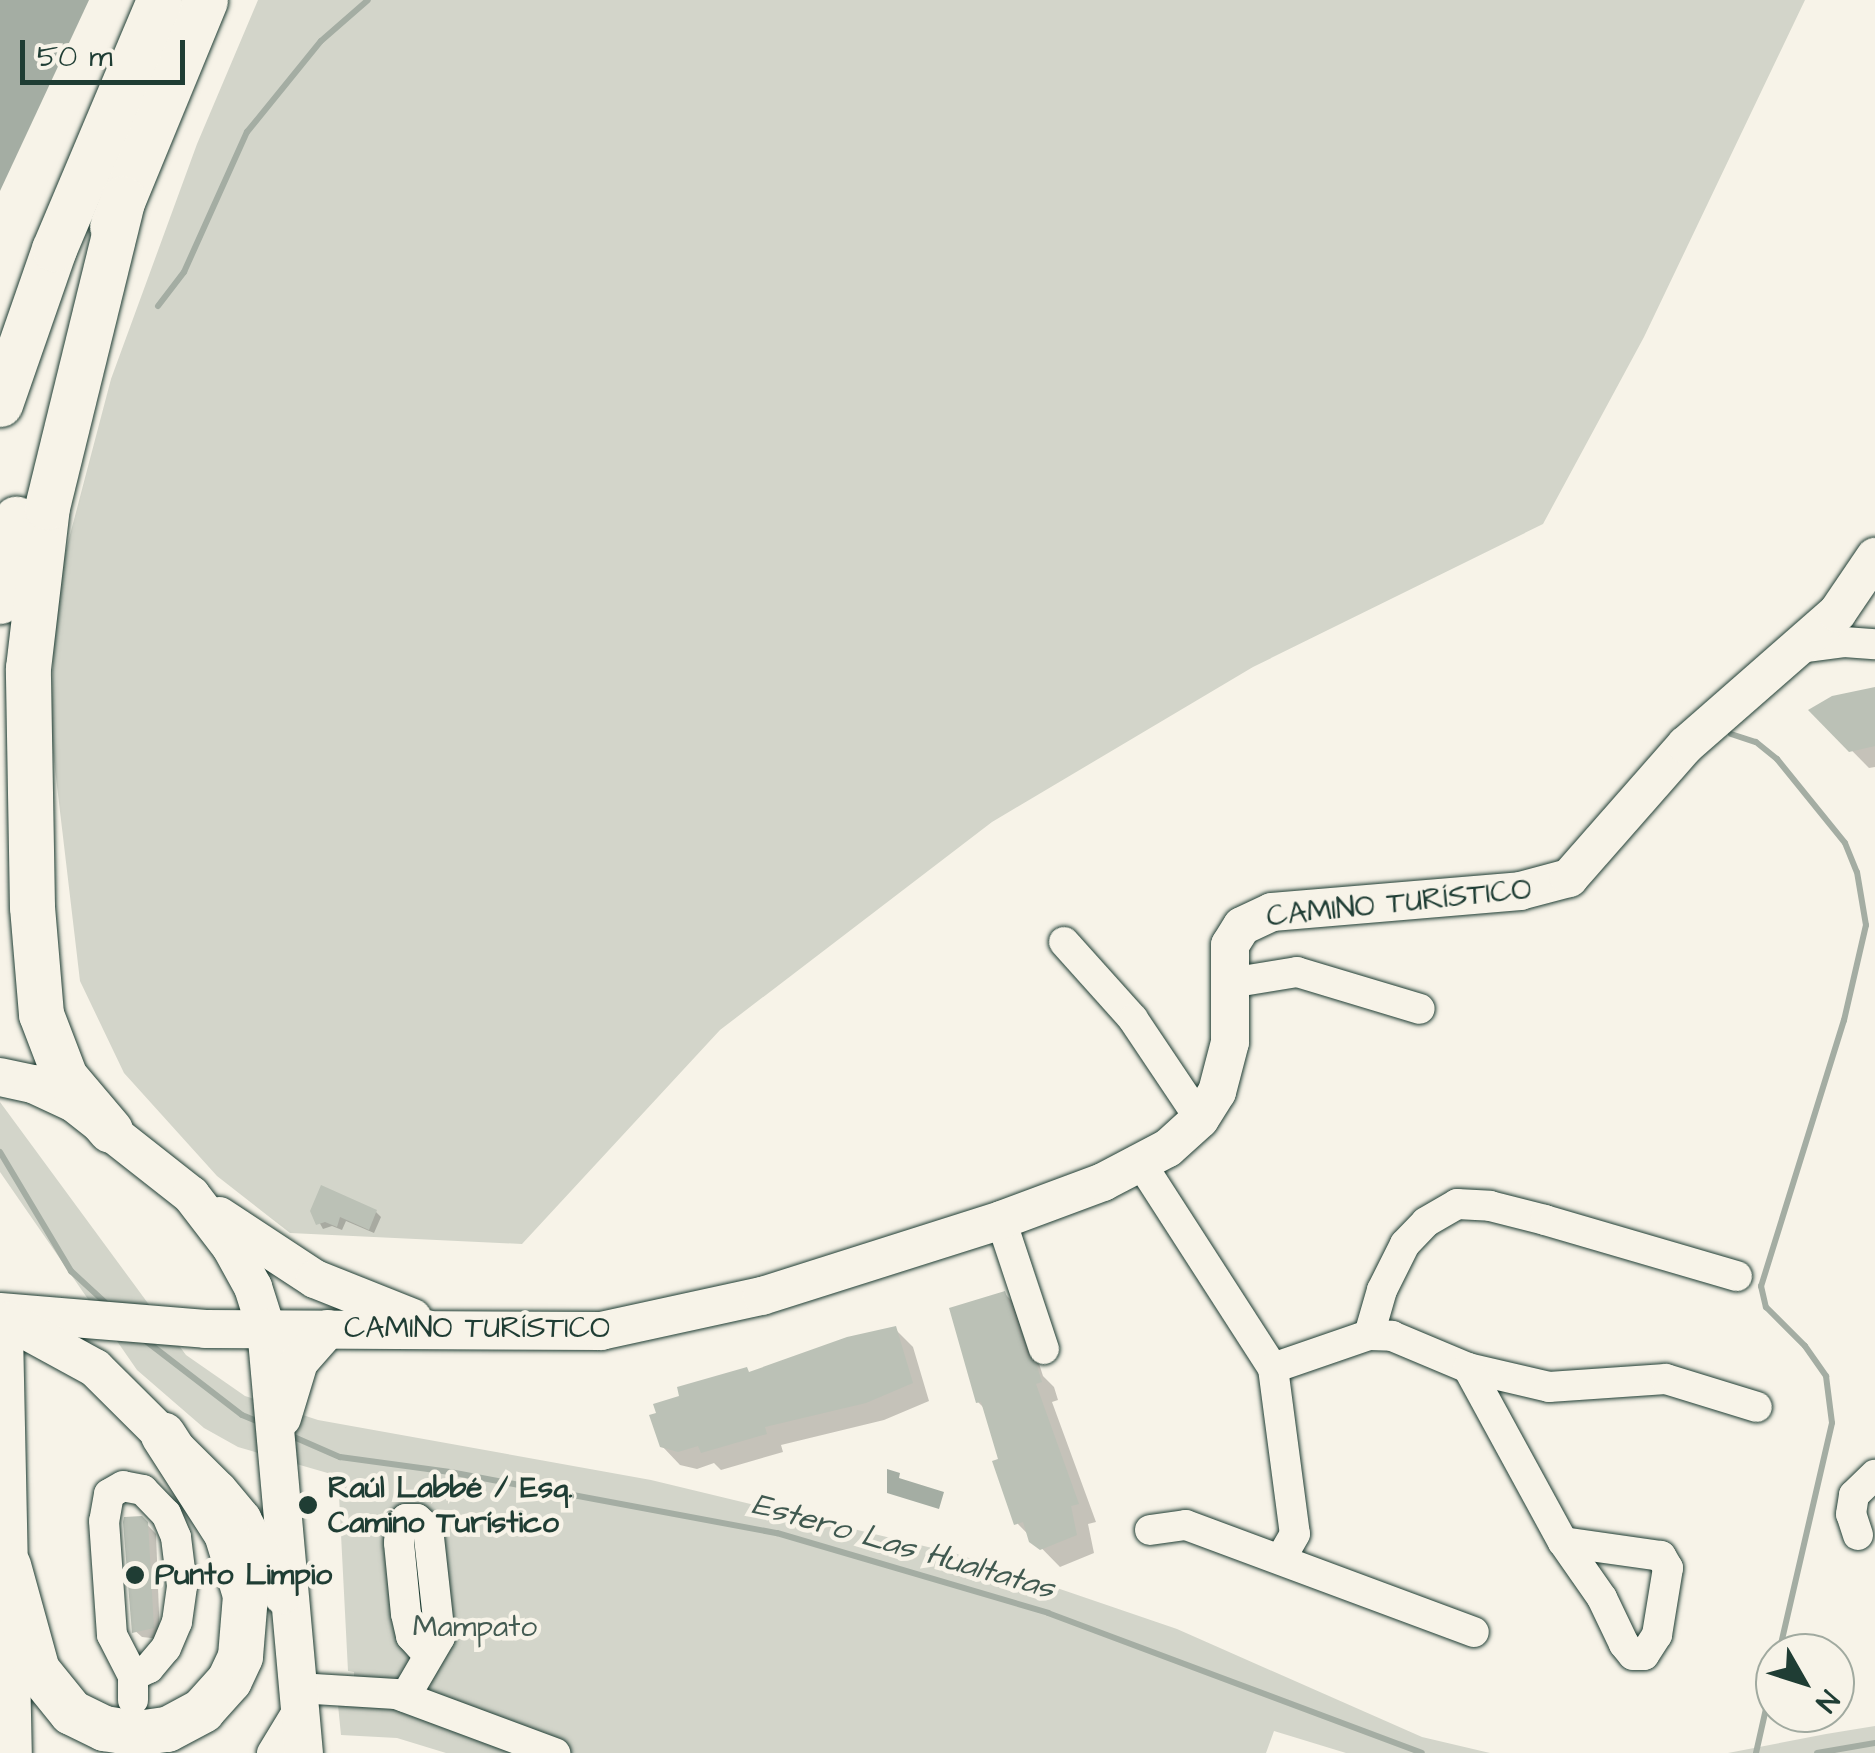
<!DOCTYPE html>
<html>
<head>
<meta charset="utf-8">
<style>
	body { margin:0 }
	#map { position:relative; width:1875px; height:1753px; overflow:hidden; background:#f7f3e8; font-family:"Architects Daughter",sans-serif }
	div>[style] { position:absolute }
	.green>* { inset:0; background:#d3d5ca }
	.water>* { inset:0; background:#a4ada3 }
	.shadow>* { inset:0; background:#0003 }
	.stream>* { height:6px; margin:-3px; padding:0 3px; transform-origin:3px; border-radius:3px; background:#a4ada3 }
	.building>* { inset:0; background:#bbc1b6 }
	.roads { filter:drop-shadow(0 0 2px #1f3d34) drop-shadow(0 0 2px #1f3d34) }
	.minor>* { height:30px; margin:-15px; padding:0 15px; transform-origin:15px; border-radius:15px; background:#f7f3e8 }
	.major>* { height:38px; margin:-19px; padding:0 19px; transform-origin:19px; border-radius:19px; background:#f7f3e8 }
	.highway>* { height:45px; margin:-22.5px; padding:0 22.5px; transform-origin:22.5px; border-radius:22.5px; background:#f7f3e8 }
	.dots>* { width:28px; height:28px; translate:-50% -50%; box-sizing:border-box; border:5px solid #f7f3e8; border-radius:50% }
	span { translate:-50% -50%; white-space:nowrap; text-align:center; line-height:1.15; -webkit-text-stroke:9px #f7f3e8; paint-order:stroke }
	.street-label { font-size:30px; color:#1f3d34 }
	.poi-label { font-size:30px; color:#1f3d34; font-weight:700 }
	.left { translate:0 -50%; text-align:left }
	.park-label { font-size:30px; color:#435b52 }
	.water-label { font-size:32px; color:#405950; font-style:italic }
	.north { position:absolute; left:1755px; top:1633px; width:100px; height:100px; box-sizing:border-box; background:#f7f3e8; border:2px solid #a1aaa0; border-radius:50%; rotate:129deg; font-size:28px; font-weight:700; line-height:40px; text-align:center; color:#1f3d34 }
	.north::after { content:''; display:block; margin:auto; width:35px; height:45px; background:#1f3d34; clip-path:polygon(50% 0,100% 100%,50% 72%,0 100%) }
	.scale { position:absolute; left:20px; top:40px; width:165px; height:45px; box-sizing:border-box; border:5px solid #1f3d34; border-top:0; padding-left:12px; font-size:30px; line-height:35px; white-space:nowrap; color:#1f3d34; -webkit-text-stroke:8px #f7f3e8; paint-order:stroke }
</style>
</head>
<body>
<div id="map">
	<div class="green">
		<i style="clip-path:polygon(258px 0,1805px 0,1644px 337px,1543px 524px,1253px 667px,992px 822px,720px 1030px,522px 1244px,290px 1233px,217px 1176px,124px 1073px,80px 981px,51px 735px,55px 592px,111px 379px,197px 144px)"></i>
		<i style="clip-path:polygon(0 1102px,186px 1355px,245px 1396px,318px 1420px,651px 1480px,957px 1554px,1177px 1629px,1422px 1737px,1490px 1753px,1346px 1753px,1274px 1731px,1266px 1753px,446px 1753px,397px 1738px,341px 1735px,338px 1705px,354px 1704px,354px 1672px,348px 1671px,338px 1476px,238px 1447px,204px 1428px,137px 1370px,0 1172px)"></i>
		<i style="clip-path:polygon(1875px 1726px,1875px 1753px,1728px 1753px,1826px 1734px)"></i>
	</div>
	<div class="water">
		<i style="clip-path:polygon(0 0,89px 0,0 191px)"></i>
		<i style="clip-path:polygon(887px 1469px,900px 1473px,899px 1478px,944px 1492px,939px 1509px,887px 1493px)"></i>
	</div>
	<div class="shadow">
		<i style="clip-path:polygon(1875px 690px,1875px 767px,1869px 768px,1813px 711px)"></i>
		<i style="clip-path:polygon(313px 1211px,376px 1212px,381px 1217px,374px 1233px,346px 1221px,342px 1230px,332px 1226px,323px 1229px)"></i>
		<i style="clip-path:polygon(1004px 1293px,1022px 1311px,1043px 1376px,1054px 1387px,1058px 1400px,1052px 1402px,1096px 1522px,1088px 1524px,1094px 1553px,1060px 1567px,1017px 1523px,987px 1411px,978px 1402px)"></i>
		<i style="clip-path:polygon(895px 1329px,913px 1347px,929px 1401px,884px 1420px,781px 1445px,783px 1452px,721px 1470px,714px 1463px,697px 1469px,680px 1465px,662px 1446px,751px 1374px)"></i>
		<i style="clip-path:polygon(141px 1518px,156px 1534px,160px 1639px,142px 1637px,133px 1629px)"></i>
	</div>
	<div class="stream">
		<i style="left:158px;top:306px;width:43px;rotate:-52.6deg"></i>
		<i style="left:184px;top:272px;width:154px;rotate:-65.8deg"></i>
		<i style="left:247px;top:132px;width:117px;rotate:-50.9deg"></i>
		<i style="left:321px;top:41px;width:62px;rotate:-41.1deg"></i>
		<i style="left:1731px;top:734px;width:26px;rotate:18deg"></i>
		<i style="left:1756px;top:742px;width:27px;rotate:39deg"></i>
		<i style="left:1777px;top:759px;width:108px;rotate:51deg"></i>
		<i style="left:1845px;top:843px;width:31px;rotate:68deg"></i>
		<i style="left:1857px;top:872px;width:54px;rotate:80.4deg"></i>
		<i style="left:1866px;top:925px;width:98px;rotate:103deg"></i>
		<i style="left:1844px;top:1020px;width:279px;rotate:107.3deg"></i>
		<i style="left:1761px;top:1286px;width:22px;rotate:77deg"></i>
		<i style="left:1766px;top:1307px;width:55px;rotate:45deg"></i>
		<i style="left:1805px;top:1346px;width:37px;rotate:55deg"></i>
		<i style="left:1826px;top:1376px;width:47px;rotate:82.7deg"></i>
		<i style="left:1832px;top:1423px;width:236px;rotate:103deg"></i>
		<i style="left:0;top:1152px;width:139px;rotate:59.2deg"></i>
		<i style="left:71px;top:1271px;width:50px;rotate:42.6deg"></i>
		<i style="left:142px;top:1338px;width:126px;rotate:37.6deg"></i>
		<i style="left:242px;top:1415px;width:22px;rotate:22deg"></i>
		<i style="left:287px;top:1434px;width:58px;rotate:23.5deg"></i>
		<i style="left:340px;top:1457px;width:111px;rotate:7.8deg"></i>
		<i style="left:450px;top:1472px;width:333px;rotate:10.6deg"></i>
		<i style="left:777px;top:1533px;width:283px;rotate:16.4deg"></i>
		<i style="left:1048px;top:1613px;width:399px;rotate:20.5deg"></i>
		<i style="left:1756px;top:1753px;width:86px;rotate:-77.3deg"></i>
		<i style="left:1817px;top:1753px;width:59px;rotate:-9.8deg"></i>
	</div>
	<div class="building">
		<i style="clip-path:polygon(1875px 687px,1875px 746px,1849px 752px,1808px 710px,1832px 696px)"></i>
		<i style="clip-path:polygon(321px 1185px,377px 1210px,369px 1230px,340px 1217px,337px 1227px,325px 1222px,316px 1225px,310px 1211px)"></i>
		<i style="clip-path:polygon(1005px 1291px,1026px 1355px,1037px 1366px,1042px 1382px,1036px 1384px,1079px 1504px,1071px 1506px,1077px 1535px,1040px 1550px,1029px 1542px,1023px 1522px,1014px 1525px,992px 1461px,998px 1459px,981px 1402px,976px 1403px,949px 1308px)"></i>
		<i style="clip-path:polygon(896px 1326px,913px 1383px,866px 1403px,765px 1427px,767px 1434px,701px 1453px,698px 1446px,678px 1452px,660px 1447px,649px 1415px,656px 1413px,653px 1404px,679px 1396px,677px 1387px,747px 1367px,749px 1372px,847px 1337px)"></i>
		<i style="clip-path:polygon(142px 1516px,148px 1522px,154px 1628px,132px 1633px,123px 1522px,124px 1517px)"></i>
	</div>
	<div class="roads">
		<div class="minor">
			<i style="left:1800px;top:648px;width:44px;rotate:-7.8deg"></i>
			<i style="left:1844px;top:642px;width:31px;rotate:4deg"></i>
			<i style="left:1064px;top:942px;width:103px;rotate:48.1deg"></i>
			<i style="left:1133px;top:1019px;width:120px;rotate:56.2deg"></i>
			<i style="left:1230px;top:983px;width:68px;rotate:-9.3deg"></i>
			<i style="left:1297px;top:972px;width:128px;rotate:16.7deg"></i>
			<i style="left:1142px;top:1165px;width:242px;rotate:57.2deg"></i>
			<i style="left:1273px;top:1368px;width:167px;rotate:82.5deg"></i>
			<i style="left:1295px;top:1534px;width:28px;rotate:120deg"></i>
			<i style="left:1001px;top:1220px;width:136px;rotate:71.6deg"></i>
			<i style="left:1369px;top:1335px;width:47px;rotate:-73.9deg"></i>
			<i style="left:1382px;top:1290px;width:51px;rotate:-63.4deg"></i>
			<i style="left:1405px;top:1244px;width:30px;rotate:-46deg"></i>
			<i style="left:1426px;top:1222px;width:36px;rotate:-30deg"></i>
			<i style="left:1457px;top:1204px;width:33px;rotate:3deg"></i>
			<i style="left:1490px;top:1206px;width:57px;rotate:14.3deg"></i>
			<i style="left:1545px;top:1220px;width:200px;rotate:16.3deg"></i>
			<i style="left:1273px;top:1368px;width:102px;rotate:-19deg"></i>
			<i style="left:1369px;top:1335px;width:23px;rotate:2deg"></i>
			<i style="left:1392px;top:1336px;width:82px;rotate:22.8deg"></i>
			<i style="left:1468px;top:1368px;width:83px;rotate:13.2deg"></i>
			<i style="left:1549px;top:1387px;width:117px;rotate:-3.9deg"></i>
			<i style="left:1666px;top:1379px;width:95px;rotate:17.1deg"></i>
			<i style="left:1468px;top:1368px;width:198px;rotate:61.4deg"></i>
			<i style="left:1563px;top:1542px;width:68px;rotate:55.1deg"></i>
			<i style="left:1602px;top:1598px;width:51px;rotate:64.4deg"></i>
			<i style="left:1624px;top:1644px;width:14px;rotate:51deg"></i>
			<i style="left:1633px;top:1655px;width:11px"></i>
			<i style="left:1644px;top:1655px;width:24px;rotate:-57deg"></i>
			<i style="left:1657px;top:1635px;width:68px;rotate:-80.7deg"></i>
			<i style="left:1668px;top:1568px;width:14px;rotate:-120deg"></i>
			<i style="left:1661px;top:1556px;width:99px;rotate:-171.9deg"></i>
			<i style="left:1150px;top:1530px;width:36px;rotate:-8deg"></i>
			<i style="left:1186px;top:1525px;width:307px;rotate:20.4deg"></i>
			<i style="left:1858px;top:1535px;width:22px;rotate:-108deg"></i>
			<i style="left:1851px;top:1514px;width:19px;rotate:-81deg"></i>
			<i style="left:1854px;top:1495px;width:29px;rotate:-44deg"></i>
			<i style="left:133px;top:1676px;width:18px;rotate:-27deg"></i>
			<i style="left:149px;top:1668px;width:26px;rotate:-50deg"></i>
			<i style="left:166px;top:1648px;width:28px;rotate:-67deg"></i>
			<i style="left:177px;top:1622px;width:36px;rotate:-82deg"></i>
			<i style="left:182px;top:1586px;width:49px;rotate:-97deg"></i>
			<i style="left:176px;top:1537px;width:25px;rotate:-113deg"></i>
			<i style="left:166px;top:1514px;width:33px;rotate:-134deg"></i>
			<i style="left:143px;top:1490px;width:20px;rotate:-169deg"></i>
			<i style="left:123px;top:1486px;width:16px;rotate:150deg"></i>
			<i style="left:109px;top:1494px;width:27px;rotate:100deg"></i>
			<i style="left:104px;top:1521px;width:114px;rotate:86deg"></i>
			<i style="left:112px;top:1635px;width:46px;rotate:62.9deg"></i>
			<i style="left:133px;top:1676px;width:24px;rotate:90deg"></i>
			<i style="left:298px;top:1688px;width:98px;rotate:3.5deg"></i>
			<i style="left:396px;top:1694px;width:170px;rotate:20.4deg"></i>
			<i style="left:405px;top:1697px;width:69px;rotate:-59.7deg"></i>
			<i style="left:440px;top:1637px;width:109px;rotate:-96.3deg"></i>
			<i style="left:428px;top:1529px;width:15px;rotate:-138deg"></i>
			<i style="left:417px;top:1519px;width:11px;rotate:180deg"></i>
			<i style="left:406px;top:1519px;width:9px;rotate:131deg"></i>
			<i style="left:400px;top:1526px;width:17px;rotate:93deg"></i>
			<i style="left:399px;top:1543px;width:71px;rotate:84.4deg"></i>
			<i style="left:406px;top:1614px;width:23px;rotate:77deg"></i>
			<i style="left:411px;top:1636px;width:25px;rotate:48deg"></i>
			<i style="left:272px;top:1753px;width:54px;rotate:-58.7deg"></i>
		</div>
		<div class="major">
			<i style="left:0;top:1077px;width:34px;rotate:12deg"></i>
			<i style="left:33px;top:1084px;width:45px;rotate:24.9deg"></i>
			<i style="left:74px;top:1103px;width:149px;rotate:38.2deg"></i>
			<i style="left:191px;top:1195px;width:66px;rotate:52.4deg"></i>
			<i style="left:231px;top:1247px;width:46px;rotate:61.2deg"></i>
			<i style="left:253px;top:1287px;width:43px;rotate:72.4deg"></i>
			<i style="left:266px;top:1328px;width:427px;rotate:84.9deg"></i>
			<i style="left:219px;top:1216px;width:115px;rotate:33.3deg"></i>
			<i style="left:315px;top:1279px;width:105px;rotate:21.7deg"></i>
			<i style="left:0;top:1312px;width:206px;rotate:4.7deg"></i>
			<i style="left:205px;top:1329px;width:396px;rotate:0.3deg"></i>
			<i style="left:601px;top:1331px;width:165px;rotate:-12.3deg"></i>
			<i style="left:762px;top:1296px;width:251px;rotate:-17.6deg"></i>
			<i style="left:1001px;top:1220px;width:109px;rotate:-20.4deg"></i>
			<i style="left:1103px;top:1182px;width:73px;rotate:-27.6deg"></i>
			<i style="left:1168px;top:1148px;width:43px;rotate:-42.2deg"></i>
			<i style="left:1200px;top:1119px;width:32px;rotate:-58deg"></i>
			<i style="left:1217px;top:1092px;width:52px;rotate:-75.4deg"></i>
			<i style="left:1230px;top:1042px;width:97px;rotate:-90deg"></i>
			<i style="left:1230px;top:945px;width:22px;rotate:-58deg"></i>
			<i style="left:1242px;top:926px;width:33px;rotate:-25deg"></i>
			<i style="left:1272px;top:912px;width:249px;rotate:-4.8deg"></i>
			<i style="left:1520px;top:891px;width:51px;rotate:-14.9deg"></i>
			<i style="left:1569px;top:878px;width:177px;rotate:-48.7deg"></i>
			<i style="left:1686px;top:745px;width:201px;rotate:-41.2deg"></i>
			<i style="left:1837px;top:613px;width:68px;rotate:-55.8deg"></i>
			<i style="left:9px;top:1321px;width:98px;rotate:28.7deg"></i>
			<i style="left:95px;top:1368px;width:173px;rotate:44.8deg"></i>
			<i style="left:218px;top:1490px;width:38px;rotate:50deg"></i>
			<i style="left:242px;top:1519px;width:86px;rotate:62.2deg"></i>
			<i style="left:282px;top:1418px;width:59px;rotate:-73.1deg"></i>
			<i style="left:299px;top:1362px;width:44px;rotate:-48.7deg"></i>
		</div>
		<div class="highway">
			<i style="left:112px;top:226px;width:244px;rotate:-67.6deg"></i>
			<i style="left:0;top:404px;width:164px;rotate:-70.8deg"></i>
			<i style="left:54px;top:249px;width:270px;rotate:-67.1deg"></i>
			<i style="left:0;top:601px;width:84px;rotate:-79deg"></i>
			<i style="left:110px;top:1130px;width:70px;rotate:-130.3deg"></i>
			<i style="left:65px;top:1077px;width:67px;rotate:-110.9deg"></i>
			<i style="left:41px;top:1014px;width:107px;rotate:-94.8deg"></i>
			<i style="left:32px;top:907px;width:239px;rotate:-91deg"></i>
			<i style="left:28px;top:668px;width:162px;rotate:-83.3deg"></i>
			<i style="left:47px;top:507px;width:318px;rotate:-76.2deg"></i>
			<i style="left:0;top:1332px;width:421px;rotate:88.8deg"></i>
			<i style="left:8px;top:1565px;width:109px;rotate:74.6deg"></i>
			<i style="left:37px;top:1670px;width:54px;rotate:51deg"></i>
			<i style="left:71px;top:1712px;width:37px;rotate:26deg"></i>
			<i style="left:104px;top:1728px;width:33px;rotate:9deg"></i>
			<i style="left:137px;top:1733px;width:30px;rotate:-8deg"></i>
			<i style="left:167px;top:1729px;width:40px;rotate:-28deg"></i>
			<i style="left:202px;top:1710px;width:40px;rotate:-48deg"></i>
			<i style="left:229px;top:1680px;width:26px;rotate:-65deg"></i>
			<i style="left:240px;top:1656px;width:61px;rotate:-85.3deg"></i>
			<i style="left:245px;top:1595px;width:65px;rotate:-107deg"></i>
			<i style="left:226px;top:1533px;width:117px;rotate:-122.7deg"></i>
		</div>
	</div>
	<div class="dots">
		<i style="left:308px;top:1505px;background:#1f3d34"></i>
		<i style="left:135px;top:1575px;background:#1f3d34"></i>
	</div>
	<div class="street-label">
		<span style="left:1399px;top:903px;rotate:-6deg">CAMINO TURÍSTICO</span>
		<span style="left:477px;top:1328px">CAMINO TURÍSTICO</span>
	</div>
	<div class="poi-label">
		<span class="left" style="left:328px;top:1505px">Raúl Labbé / Esq.<br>Camino Turístico</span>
		<span class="left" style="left:155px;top:1575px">Punto Limpio</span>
	</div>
	<div class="park-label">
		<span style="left:475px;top:1627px">Mampato</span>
	</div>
	<div class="water-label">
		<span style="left:903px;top:1547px;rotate:16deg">Estero Las Hualtatas</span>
	</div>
	<div class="north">N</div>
	<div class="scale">50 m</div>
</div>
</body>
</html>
